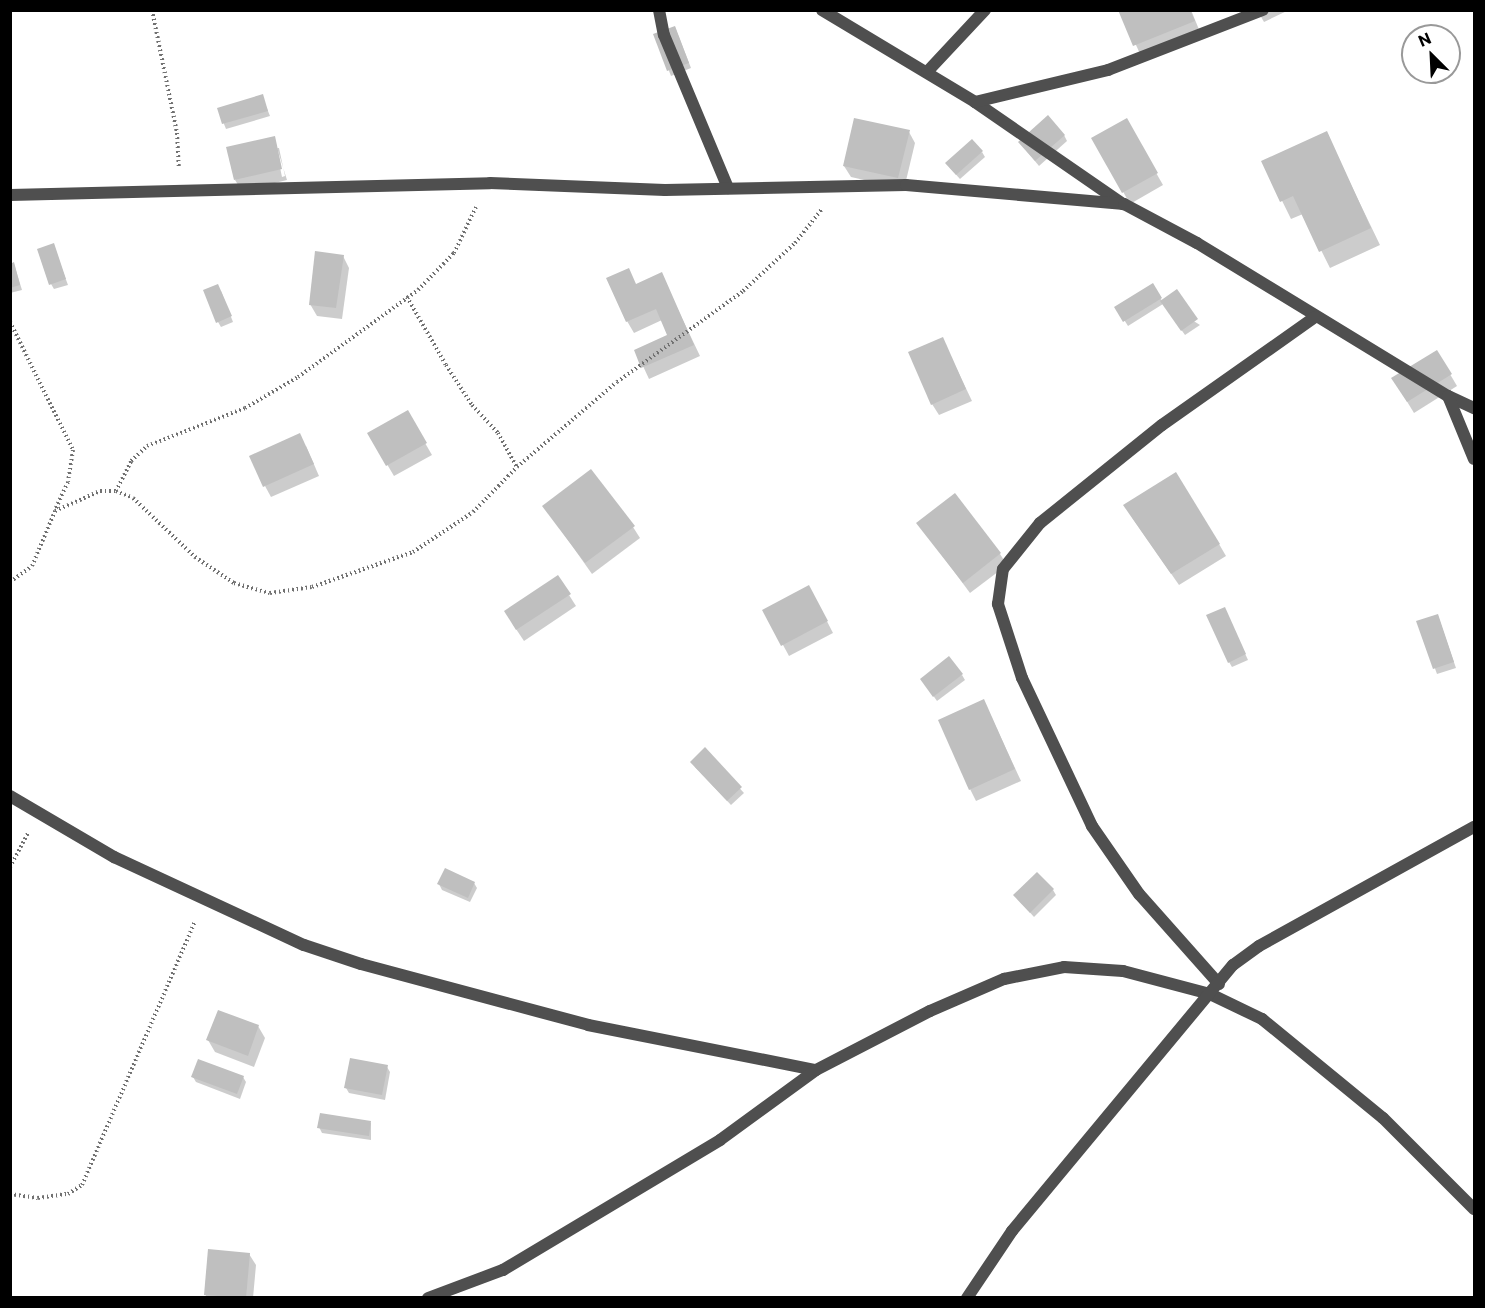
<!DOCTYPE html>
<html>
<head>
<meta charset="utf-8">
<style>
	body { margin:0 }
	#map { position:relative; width:1485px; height:1308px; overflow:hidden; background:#fff; font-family:Commissioner,sans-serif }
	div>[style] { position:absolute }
	.shadow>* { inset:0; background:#0003 }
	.building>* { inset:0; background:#bfbfbf }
	.path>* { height:4px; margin-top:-2px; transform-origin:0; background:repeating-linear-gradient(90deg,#717171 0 1.5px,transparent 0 4.5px) }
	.minor>* { height:12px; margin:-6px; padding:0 6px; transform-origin:6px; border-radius:6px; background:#4f4f4f }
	span { translate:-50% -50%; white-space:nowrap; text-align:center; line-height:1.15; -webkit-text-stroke:5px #fff; paint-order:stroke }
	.frame { position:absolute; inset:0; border:12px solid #000; pointer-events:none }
	.north { position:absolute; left:1401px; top:24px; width:60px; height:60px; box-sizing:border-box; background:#fff; border:2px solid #999; border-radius:50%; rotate:336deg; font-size:16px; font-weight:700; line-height:24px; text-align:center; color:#000 }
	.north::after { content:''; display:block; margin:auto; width:21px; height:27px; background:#000; clip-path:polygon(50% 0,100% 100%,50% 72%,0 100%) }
</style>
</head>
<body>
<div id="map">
	<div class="shadow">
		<i style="clip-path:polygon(1120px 10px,1191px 10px,1200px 32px,1141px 56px)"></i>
		<i style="clip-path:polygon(1257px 10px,1289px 10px,1264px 22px)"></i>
		<i style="clip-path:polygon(675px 27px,691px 68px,671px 76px,655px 35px)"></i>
		<i style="clip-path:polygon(262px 96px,270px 116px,226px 129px,218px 109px)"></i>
		<i style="clip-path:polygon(1126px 120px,1163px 185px,1130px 204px,1093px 138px)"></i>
		<i style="clip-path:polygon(909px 132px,915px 143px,904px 189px,851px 177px,844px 166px)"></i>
		<i style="clip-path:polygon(1326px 133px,1380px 245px,1330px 268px,1303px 214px,1291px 219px,1263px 162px)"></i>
		<i style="clip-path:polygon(1064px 135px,1067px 141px,1039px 166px,1020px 143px)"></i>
		<i style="clip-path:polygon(evenodd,274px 138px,287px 180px,242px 191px,235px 180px,274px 138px,276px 148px,279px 148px,285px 176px,282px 177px,276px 148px)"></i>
		<i style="clip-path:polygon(982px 152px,985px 157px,960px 179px,950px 168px)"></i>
		<i style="clip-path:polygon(53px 245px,68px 285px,54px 289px,51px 284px)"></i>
		<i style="clip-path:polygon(343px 256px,349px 268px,342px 319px,317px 316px,310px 304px)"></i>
		<i style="clip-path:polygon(14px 264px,22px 290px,10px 293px,10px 265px)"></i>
		<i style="clip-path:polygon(661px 274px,700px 356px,649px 379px,636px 351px,669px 336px,662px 320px,634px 333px,627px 321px,636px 285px)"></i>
		<i style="clip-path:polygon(1153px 285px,1162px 301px,1200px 325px,1185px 335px,1163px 304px,1128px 326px,1116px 307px)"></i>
		<i style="clip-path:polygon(221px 291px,233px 322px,221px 327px,218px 322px)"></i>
		<i style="clip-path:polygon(942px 338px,972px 401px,939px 415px,932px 404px)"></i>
		<i style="clip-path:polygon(1437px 352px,1457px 386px,1414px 413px,1400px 390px)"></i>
		<i style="clip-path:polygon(407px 412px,432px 455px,394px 476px,369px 434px)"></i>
		<i style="clip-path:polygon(306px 446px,319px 476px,271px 497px,265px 486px)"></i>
		<i style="clip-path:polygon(544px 506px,633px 527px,640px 538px,592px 574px)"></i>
		<i style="clip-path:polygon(1131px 516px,1219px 544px,1226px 556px,1179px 585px)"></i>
		<i style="clip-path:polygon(918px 523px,1000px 554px,1007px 565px,970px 593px)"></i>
		<i style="clip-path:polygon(569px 595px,576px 606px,524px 641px,512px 623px)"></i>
		<i style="clip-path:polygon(815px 598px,833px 633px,789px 656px,764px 610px)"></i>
		<i style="clip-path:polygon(1227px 614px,1248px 660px,1232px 667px,1229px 662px)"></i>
		<i style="clip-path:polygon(1438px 616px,1456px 668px,1437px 674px,1418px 622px)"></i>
		<i style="clip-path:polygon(962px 675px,965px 680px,937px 701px,925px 684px)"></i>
		<i style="clip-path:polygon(984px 701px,1021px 781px,976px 801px,970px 789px)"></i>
		<i style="clip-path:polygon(705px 750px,744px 793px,731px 805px,695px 767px)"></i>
		<i style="clip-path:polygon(474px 883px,477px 888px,470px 902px,442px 890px,439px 884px)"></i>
		<i style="clip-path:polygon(1053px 890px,1056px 895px,1034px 917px,1015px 896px)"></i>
		<i style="clip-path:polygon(258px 1026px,265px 1038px,254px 1067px,215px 1052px,208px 1040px)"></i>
		<i style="clip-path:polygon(387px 1067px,390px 1072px,385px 1100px,349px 1093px,346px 1088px)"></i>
		<i style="clip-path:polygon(193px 1077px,243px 1077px,246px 1082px,240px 1099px,196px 1082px)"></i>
		<i style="clip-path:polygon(371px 1123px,371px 1140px,322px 1133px,319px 1127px)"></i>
		<i style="clip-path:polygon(249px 1254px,256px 1265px,253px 1298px,207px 1298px,205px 1294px)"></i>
	</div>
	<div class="building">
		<i style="clip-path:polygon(1118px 10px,1190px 10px,1195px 21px,1133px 46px)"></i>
		<i style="clip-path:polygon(675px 26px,689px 63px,667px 71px,653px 34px)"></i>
		<i style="clip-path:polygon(263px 94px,268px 111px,222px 124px,217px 108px)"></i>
		<i style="clip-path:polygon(1048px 115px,1065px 135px,1035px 161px,1018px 142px)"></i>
		<i style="clip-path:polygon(854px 118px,910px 130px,898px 178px,843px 166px)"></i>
		<i style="clip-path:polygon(1127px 118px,1158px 173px,1122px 193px,1091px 138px)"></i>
		<i style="clip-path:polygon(1327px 131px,1371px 228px,1319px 252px,1293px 196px,1280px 202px,1261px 161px)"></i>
		<i style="clip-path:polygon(275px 136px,282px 169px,234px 180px,226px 147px)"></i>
		<i style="clip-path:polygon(972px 139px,983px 151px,956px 175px,945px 163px)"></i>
		<i style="clip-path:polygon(54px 243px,66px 279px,49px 285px,37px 249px)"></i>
		<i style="clip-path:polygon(315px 251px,344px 255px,336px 308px,309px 305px)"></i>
		<i style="clip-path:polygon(14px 262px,20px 285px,10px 288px,10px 264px)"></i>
		<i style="clip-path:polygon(629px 268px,636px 284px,662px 272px,694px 345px,641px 368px,634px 350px,667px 335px,656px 309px,626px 322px,606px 278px)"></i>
		<i style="clip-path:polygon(1153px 283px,1162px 298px,1123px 322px,1114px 307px)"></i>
		<i style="clip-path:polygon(218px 284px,232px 316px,216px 323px,203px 290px)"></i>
		<i style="clip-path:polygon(1177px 289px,1198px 319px,1181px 331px,1160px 301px)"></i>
		<i style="clip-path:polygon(943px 337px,966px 389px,931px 405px,908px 352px)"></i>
		<i style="clip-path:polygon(1437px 350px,1452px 374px,1407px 402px,1391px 378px)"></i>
		<i style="clip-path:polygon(408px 410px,427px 443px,386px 466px,367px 433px)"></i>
		<i style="clip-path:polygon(300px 433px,314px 464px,263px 487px,249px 456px)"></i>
		<i style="clip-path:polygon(591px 469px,635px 526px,585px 563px,542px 506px)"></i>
		<i style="clip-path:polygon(1176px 472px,1220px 544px,1171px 574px,1123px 505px)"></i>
		<i style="clip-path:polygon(955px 493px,1001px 553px,963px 583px,916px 523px)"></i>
		<i style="clip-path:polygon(558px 575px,571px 594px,516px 630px,504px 611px)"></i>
		<i style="clip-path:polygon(809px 585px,828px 621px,781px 646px,762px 610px)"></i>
		<i style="clip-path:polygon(1225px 607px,1246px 654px,1228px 663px,1206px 615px)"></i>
		<i style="clip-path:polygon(1438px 614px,1454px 662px,1433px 669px,1416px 621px)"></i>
		<i style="clip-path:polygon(949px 656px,963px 674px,933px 697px,920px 679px)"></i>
		<i style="clip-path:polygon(984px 699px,1015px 769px,969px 790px,938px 720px)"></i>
		<i style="clip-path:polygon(705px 747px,742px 787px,727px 801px,690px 762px)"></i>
		<i style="clip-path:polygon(445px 868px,475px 882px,468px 898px,437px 884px)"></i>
		<i style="clip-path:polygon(1037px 872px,1054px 889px,1030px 913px,1013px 895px)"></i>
		<i style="clip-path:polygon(218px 1010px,259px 1025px,248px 1056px,206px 1040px)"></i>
		<i style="clip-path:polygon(350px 1058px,388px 1065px,382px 1095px,344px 1088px)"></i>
		<i style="clip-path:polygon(198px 1059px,244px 1076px,237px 1094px,191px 1077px)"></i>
		<i style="clip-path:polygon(320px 1113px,371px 1121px,369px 1136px,317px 1128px)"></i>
		<i style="clip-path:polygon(208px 1249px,250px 1253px,246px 1298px,204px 1295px)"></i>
	</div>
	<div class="path">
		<i style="left:152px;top:10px;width:126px;rotate:78.5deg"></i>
		<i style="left:177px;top:133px;width:36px;rotate:87deg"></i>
		<i style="left:407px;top:297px;width:78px;rotate:60.2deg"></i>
		<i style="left:446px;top:365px;width:48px;rotate:57deg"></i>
		<i style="left:472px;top:405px;width:38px;rotate:47deg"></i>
		<i style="left:498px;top:433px;width:39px;rotate:61deg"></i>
		<i style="left:10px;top:322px;width:143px;rotate:63.8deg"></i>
		<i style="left:73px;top:450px;width:32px;rotate:99deg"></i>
		<i style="left:68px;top:482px;width:31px;rotate:115deg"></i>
		<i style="left:116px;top:491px;width:34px;rotate:-63deg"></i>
		<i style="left:131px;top:461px;width:22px;rotate:-43deg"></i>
		<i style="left:147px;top:446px;width:105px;rotate:-21.2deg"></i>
		<i style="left:245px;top:408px;width:61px;rotate:-30.3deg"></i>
		<i style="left:298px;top:377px;width:148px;rotate:-35.9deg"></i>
		<i style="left:418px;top:290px;width:52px;rotate:-45.8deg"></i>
		<i style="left:454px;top:253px;width:51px;rotate:-64.4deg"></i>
		<i style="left:10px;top:582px;width:27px;rotate:-36deg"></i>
		<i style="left:32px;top:566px;width:60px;rotate:-67.3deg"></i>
		<i style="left:55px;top:511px;width:49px;rotate:-24deg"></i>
		<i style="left:100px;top:491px;width:16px"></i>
		<i style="left:116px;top:491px;width:18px;rotate:22deg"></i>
		<i style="left:133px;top:498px;width:86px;rotate:43.6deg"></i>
		<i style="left:195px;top:557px;width:47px;rotate:33.7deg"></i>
		<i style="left:234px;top:583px;width:37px;rotate:16deg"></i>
		<i style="left:270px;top:593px;width:42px;rotate:-8.1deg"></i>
		<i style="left:312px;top:587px;width:107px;rotate:-19.1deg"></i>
		<i style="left:413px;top:552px;width:72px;rotate:-33.7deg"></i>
		<i style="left:473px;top:512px;width:63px;rotate:-45.6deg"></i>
		<i style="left:517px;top:467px;width:131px;rotate:-40.4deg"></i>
		<i style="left:617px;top:382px;width:155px;rotate:-35.8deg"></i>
		<i style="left:743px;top:291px;width:71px;rotate:-42.7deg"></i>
		<i style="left:795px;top:243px;width:43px;rotate:-51.5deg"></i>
		<i style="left:10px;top:867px;width:40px;rotate:-62deg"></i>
		<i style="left:10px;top:1194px;width:28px;rotate:8deg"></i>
		<i style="left:38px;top:1198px;width:30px;rotate:-8deg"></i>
		<i style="left:68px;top:1194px;width:17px;rotate:-33deg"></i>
		<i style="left:82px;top:1185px;width:287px;rotate:-66.8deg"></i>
	</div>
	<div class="minor">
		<i style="left:659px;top:10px;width:25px;rotate:79deg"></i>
		<i style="left:664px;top:35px;width:166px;rotate:67.3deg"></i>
		<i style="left:822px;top:10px;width:179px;rotate:31deg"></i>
		<i style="left:975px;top:102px;width:180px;rotate:34.6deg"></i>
		<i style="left:927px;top:72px;width:85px;rotate:-46.9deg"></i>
		<i style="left:975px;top:102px;width:137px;rotate:-13.5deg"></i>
		<i style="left:1108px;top:70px;width:166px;rotate:-21.2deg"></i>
		<i style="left:10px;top:195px;width:480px;rotate:-1.4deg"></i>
		<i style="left:490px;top:183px;width:175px;rotate:2.3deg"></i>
		<i style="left:665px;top:190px;width:241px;rotate:-1.2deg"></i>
		<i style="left:906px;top:185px;width:219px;rotate:5deg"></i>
		<i style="left:1124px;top:204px;width:83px;rotate:28.1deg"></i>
		<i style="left:1197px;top:243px;width:294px;rotate:31.4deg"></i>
		<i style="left:1448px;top:396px;width:29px;rotate:25deg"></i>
		<i style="left:1448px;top:396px;width:68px;rotate:67.6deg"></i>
		<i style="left:10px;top:796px;width:121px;rotate:30.4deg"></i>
		<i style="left:114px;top:857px;width:209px;rotate:24.9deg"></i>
		<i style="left:304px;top:945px;width:60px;rotate:18.4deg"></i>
		<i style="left:361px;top:964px;width:235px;rotate:15deg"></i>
		<i style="left:588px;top:1025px;width:232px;rotate:11.2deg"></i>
		<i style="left:1219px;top:984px;width:120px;rotate:-131.6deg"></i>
		<i style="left:1139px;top:894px;width:83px;rotate:-124.7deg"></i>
		<i style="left:1092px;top:826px;width:164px;rotate:-115.3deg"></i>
		<i style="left:1022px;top:678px;width:78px;rotate:-108deg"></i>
		<i style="left:998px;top:604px;width:35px;rotate:-82deg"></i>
		<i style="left:1003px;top:569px;width:59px;rotate:-51.2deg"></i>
		<i style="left:1040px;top:523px;width:156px;rotate:-38.8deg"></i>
		<i style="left:1162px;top:425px;width:187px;rotate:-35.2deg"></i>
		<i style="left:428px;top:1298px;width:80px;rotate:-20.5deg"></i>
		<i style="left:503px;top:1270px;width:253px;rotate:-30.9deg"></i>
		<i style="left:720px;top:1140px;width:119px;rotate:-36.1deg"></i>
		<i style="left:816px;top:1070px;width:128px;rotate:-27.4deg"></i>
		<i style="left:930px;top:1011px;width:81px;rotate:-23.4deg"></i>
		<i style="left:1004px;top:979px;width:61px;rotate:-11.3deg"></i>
		<i style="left:1064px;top:967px;width:59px;rotate:3.9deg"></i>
		<i style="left:1123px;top:971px;width:90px;rotate:14.8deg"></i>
		<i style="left:1210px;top:994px;width:58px;rotate:25.7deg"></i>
		<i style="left:1262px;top:1019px;width:156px;rotate:39.3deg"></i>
		<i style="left:1383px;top:1118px;width:129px;rotate:45deg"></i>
		<i style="left:967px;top:1298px;width:81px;rotate:-56.1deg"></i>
		<i style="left:1012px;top:1231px;width:346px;rotate:-50.3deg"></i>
		<i style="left:1233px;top:965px;width:32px;rotate:-36deg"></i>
		<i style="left:1259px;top:946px;width:246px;rotate:-29deg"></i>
	</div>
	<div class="frame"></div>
	<div class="north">N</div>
</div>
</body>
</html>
